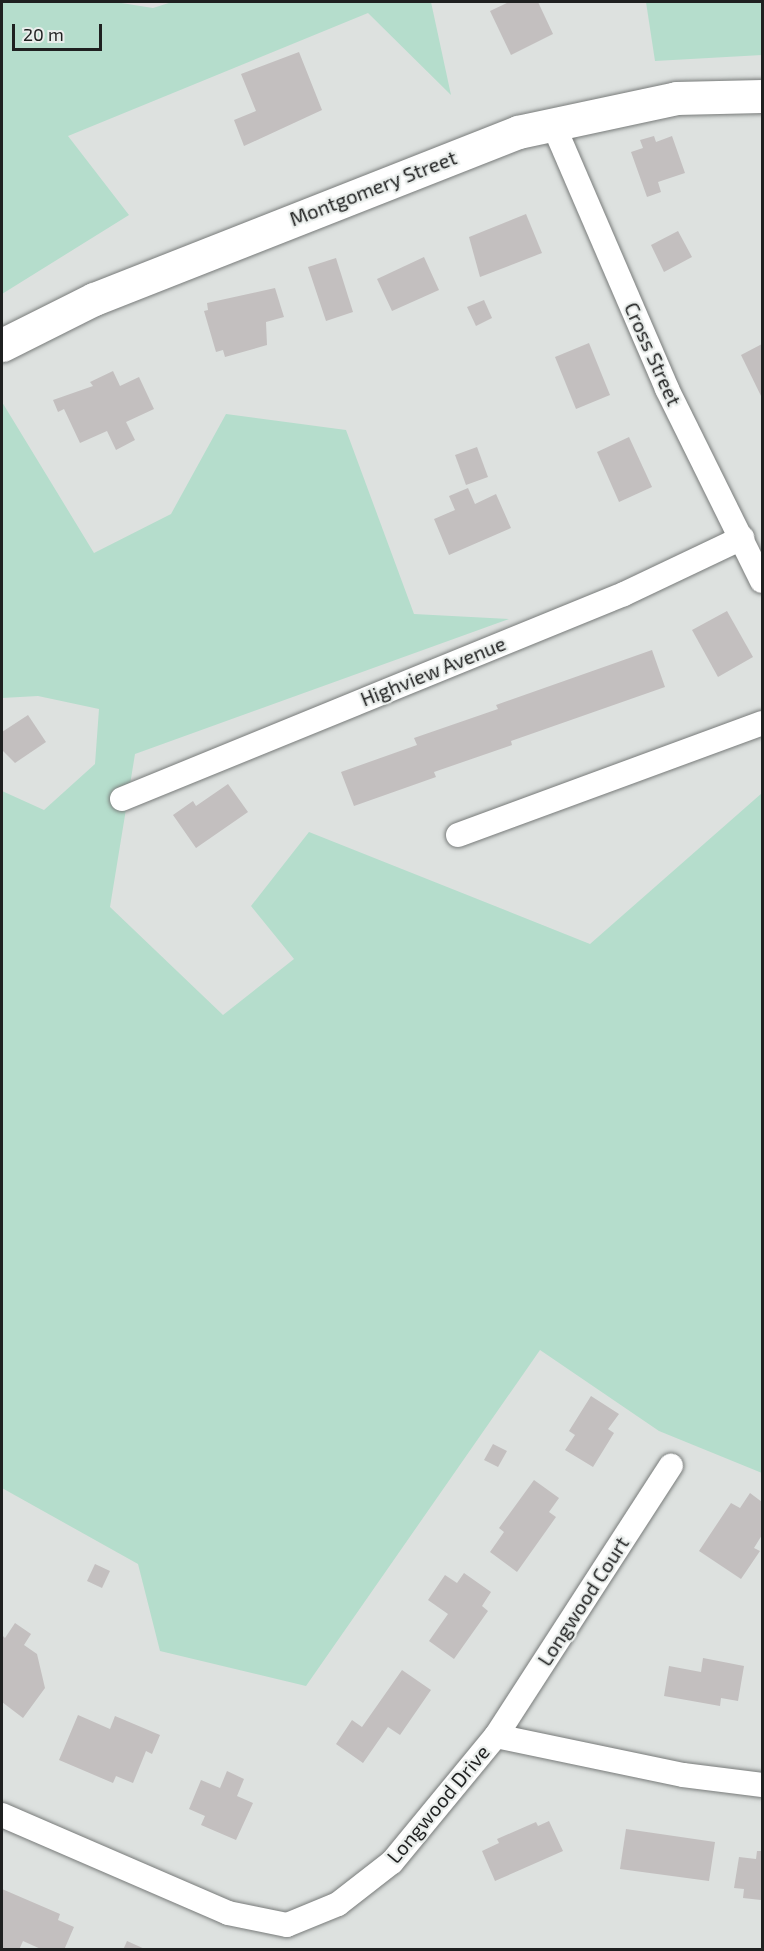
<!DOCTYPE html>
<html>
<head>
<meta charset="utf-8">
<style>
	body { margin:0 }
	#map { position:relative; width:764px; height:1951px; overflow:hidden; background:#dde1df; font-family:"Exo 2",sans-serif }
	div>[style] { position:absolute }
	.green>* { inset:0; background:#b5ddcc }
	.building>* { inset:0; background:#c3bfbf }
	.roads { filter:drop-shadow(0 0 2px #787b7a) drop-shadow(0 0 2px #787b7a) }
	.street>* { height:24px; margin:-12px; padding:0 12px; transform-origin:12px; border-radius:12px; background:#fff }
	.secondary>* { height:33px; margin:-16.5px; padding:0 16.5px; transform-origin:16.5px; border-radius:16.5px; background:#fff }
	span { translate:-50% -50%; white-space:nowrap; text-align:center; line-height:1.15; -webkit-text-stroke:4.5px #eaeeec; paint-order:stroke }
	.street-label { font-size:20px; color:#1f2020 }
	.frame { position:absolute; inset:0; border:3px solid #1f2020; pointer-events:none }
	.scale { position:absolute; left:12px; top:24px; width:90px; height:27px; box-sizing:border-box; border:3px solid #1f2020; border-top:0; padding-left:8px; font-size:18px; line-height:21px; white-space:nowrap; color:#1f2020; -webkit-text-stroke:4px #eaeeec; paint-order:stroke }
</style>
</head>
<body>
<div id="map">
	<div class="green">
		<i style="clip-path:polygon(2px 2px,115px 2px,153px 8px,172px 2px,431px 2px,451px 95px,368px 13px,68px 136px,129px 215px,2px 294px)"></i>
		<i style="clip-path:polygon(646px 2px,762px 2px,762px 55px,655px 61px)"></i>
		<i style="clip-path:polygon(2px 402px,94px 553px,171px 514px,226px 414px,346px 430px,414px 614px,509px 619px,135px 754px,110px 907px,223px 1015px,294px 959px,251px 906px,309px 832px,590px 944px,762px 793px,762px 1473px,659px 1431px,540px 1350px,306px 1686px,160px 1651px,138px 1564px,2px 1488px,2px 791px,44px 810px,95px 764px,99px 709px,38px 696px,2px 698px)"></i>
	</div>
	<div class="building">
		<i style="clip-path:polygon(509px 2px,538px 2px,553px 34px,511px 55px,490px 11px)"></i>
		<i style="clip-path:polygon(299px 52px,322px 110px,244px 146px,234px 120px,256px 111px,241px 74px)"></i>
		<i style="clip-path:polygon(654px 136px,656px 142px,672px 136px,685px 173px,658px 182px,661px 192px,647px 197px,631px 152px,643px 148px,640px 140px)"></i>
		<i style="clip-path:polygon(526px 214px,542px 253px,480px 277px,469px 237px)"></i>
		<i style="clip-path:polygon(678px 231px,692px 257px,664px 272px,651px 245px)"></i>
		<i style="clip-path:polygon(424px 257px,439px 290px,392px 311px,377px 279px)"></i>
		<i style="clip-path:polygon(336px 258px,353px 312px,326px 321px,308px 267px)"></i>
		<i style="clip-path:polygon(275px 288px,284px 317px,266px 322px,267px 345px,225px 357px,223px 350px,216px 352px,204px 311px,208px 310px,207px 303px)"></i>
		<i style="clip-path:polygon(484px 300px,492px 318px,476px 326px,467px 307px)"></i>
		<i style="clip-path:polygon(589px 343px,610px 395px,576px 409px,555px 357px)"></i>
		<i style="clip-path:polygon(762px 344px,762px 398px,741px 355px)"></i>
		<i style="clip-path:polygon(113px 371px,120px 386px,139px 377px,154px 409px,126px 422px,135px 440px,116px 450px,107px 431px,80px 443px,64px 409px,58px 412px,53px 400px,93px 386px,90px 382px)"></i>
		<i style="clip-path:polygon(629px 437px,652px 487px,619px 502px,597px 452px)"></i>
		<i style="clip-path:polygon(477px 447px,488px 477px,466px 485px,455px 455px)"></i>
		<i style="clip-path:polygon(468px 488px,475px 504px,496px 494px,511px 528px,449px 555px,434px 519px,455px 510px,449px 496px)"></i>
		<i style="clip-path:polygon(727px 611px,753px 657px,718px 677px,692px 630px)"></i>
		<i style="clip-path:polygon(652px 650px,665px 687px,511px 741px,512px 745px,434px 772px,436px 777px,354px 806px,341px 772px,417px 745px,414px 738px,498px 709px,496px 705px)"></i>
		<i style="clip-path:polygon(28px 715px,46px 742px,15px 763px,2px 750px,2px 732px)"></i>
		<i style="clip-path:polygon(228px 784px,248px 812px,196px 848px,173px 815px,193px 801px,196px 806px)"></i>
		<i style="clip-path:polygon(591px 1396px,619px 1414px,608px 1429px,614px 1433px,593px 1467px,565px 1450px,575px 1435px,569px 1431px)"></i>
		<i style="clip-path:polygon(493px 1444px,507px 1451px,498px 1467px,484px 1460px)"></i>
		<i style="clip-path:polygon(534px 1480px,559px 1498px,549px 1512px,556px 1517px,517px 1572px,490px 1552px,504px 1532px,499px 1528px)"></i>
		<i style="clip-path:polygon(750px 1493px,762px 1502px,762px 1535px,754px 1548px,760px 1551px,741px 1579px,699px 1551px,731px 1503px,740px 1508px)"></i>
		<i style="clip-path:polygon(95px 1564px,110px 1571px,102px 1588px,87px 1581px)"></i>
		<i style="clip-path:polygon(464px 1573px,491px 1592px,482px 1606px,488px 1611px,454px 1659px,429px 1641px,448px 1614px,428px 1600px,445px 1575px,457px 1583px)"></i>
		<i style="clip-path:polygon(15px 1623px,31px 1634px,24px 1645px,37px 1654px,45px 1688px,23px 1718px,2px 1702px,2px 1635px,5px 1638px)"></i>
		<i style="clip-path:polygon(703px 1658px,744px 1666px,738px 1701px,721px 1698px,720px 1706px,664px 1696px,669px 1666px,701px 1672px)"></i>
		<i style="clip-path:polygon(402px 1670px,431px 1690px,400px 1735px,388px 1727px,363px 1763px,336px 1744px,352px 1720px,362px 1727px)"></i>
		<i style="clip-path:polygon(78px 1715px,110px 1729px,115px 1716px,160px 1735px,152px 1754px,146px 1751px,133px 1783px,116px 1776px,113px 1783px,59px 1760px)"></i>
		<i style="clip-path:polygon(227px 1771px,244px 1779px,237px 1796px,253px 1803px,236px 1840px,201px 1825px,205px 1816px,189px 1809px,201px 1780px,220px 1788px)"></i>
		<i style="clip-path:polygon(549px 1821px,563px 1851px,495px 1881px,482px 1851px,499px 1843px,497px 1839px,536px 1822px,538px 1826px)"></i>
		<i style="clip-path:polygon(626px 1829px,715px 1842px,709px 1881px,620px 1869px)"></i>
		<i style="clip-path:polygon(757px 1851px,762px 1851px,761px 1900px,743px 1898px,744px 1889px,734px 1888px,739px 1857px,756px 1859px)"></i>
		<i style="clip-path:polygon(2px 1881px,2px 1889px,60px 1914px,58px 1920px,74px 1927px,64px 1950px,43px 1950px,23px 1941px,19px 1950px,2px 1950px)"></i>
		<i style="clip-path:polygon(127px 1941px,147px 1950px,123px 1950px)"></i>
	</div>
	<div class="roads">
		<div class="street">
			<i style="left:553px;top:124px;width:288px;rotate:66.7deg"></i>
			<i style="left:667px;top:389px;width:214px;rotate:63.7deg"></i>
			<i style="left:122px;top:799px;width:542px;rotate:-22.21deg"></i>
			<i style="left:624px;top:594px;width:131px;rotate:-25.4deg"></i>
			<i style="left:458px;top:835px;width:324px;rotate:-20.2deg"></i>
			<i style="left:496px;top:1736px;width:322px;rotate:-57.1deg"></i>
			<i style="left:2px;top:1815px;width:246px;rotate:23.4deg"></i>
			<i style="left:228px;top:1913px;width:60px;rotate:11.5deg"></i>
			<i style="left:287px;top:1925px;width:55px;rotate:-22.4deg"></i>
			<i style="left:338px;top:1904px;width:68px;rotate:-37.9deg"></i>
			<i style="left:392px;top:1862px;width:163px;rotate:-50.5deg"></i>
			<i style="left:496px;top:1736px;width:191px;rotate:11.8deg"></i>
			<i style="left:683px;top:1775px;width:80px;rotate:7.2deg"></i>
		</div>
		<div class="secondary">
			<i style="left:2px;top:345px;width:103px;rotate:-26.6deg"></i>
			<i style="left:94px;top:299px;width:456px;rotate:-21.5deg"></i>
			<i style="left:518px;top:132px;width:162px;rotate:-12.1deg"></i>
			<i style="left:676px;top:98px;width:86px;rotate:-1.3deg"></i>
		</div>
	</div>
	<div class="street-label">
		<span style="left:373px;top:188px;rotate:-21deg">Montgomery Street</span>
		<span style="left:653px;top:354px;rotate:66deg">Cross Street</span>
		<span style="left:433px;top:671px;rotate:-22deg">Highview Avenue</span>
		<span style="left:583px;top:1601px;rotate:-57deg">Longwood Court</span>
		<span style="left:438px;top:1804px;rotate:-50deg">Longwood Drive</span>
	</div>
	<div class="frame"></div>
	<div class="scale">20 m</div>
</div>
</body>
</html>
